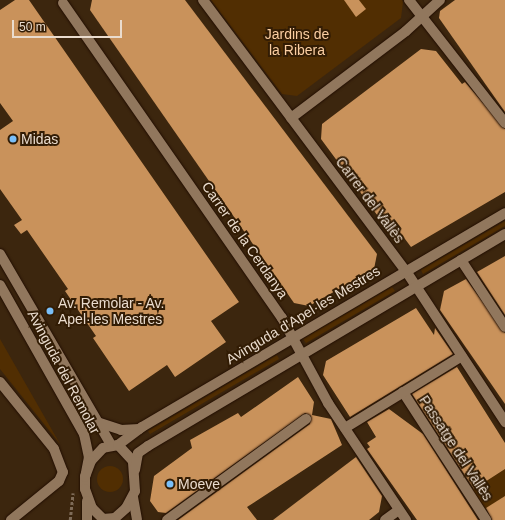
<!DOCTYPE html>
<html>
<head>
<meta charset="utf-8">
<style>
	body { margin:0 }
	#map { position:relative; width:505px; height:520px; overflow:hidden; background:#3c260e; font-family:Arial,sans-serif }
	div>[style] { position:absolute }
	.green>* { inset:0; background:#512e02 }
	.round { border-radius:50% }
	.building>* { inset:0; background:#c9925b }
	.path>* { height:2.5px; margin-top:-1.25px; transform-origin:0; background:repeating-linear-gradient(90deg,#7f6c58 0 3px,transparent 0 5px) }
	.roads { filter:drop-shadow(0 0 1px #220e00) drop-shadow(0 0 1px #220e00) }
	.minor>* { height:10px; margin:-5px; padding:0 5px; transform-origin:5px; border-radius:5px; background:#91775d }
	.dots>* { width:11px; height:11px; translate:-50% -50%; box-sizing:border-box; border:2px solid #321c04; border-radius:50% }
	span { translate:-50% -50%; white-space:nowrap; text-align:center; line-height:1.15; -webkit-text-stroke:4px #321c04; paint-order:stroke }
	.park-label { font-size:14px; color:#fbcea2 }
	.poi-label { font-size:14px; color:#eadcce }
	.left { translate:0 -50%; text-align:left }
	.street-label { font-size:14px; color:#eadcce }
	.scale { position:absolute; left:12px; top:20px; width:110px; height:18px; box-sizing:border-box; border:2px solid #eadcce; border-top:0; padding-left:5px; font-size:12px; line-height:14px; white-space:nowrap; color:#eadcce; -webkit-text-stroke:3px #321c04; paint-order:stroke }
</style>
</head>
<body>
<div id="map">
	<div class="green">
		<i style="clip-path:polygon(211px 0,402px 0,403px 2px,401px 18px,297px 96px,282px 94px)"></i>
		<i style="clip-path:polygon(505px 221px,505px 226px,423px 274px,421px 270px)"></i>
		<i style="clip-path:polygon(392px 287px,395px 291px,306px 343px,303px 339px)"></i>
		<i style="clip-path:polygon(0 339px,60px 444px,0 369px)"></i>
		<i style="clip-path:polygon(277px 355px,279px 359px,150px 434px,148px 431px)"></i>
		<i class="round" style="left:97px;top:466px;width:26px;height:26px"></i>
		<i style="clip-path:polygon(505px 469px,505px 496px,484px 510px,472px 490px)"></i>
	</div>
	<div class="building">
		<i style="clip-path:polygon(15px 0,29px 0,239px 302px,211px 321px,226px 342px,175px 377px,167px 365px,129px 391px,93px 338px,96px 336px,65px 291px,68px 289px,27px 230px,21px 234px,14px 225px,22px 220px,0 189px,0 130px,13px 121px,0 103px,0 10px)"></i>
		<i style="clip-path:polygon(92px 0,185px 0,377px 254px,374px 269px,309px 306px,294px 303px,90px 10px)"></i>
		<i style="clip-path:polygon(344px 0,359px 0,366px 9px,356px 17px)"></i>
		<i style="clip-path:polygon(455px 0,505px 0,505px 112px,439px 18px,440px 11px)"></i>
		<i style="clip-path:polygon(421px 49px,436px 51px,462px 84px,465px 82px,505px 129px,505px 192px,411px 247px,393px 223px,386px 227px,321px 139px,322px 124px)"></i>
		<i style="clip-path:polygon(505px 256px,505px 315px,477px 272px)"></i>
		<i style="clip-path:polygon(466px 279px,505px 333px,505px 404px,440px 310px,444px 291px)"></i>
		<i style="clip-path:polygon(416px 308px,434px 335px,435px 328px,453px 354px,350px 417px,323px 375px,326px 361px)"></i>
		<i style="clip-path:polygon(460px 365px,457px 367px,505px 443px,505px 469px,474px 489px,412px 394px)"></i>
		<i style="clip-path:polygon(298px 377px,314px 402px,312px 415px,331px 419px,342px 445px,247px 507px,257px 520px,178px 520px,310px 424px,311px 416px,305px 413px,166px 513px,158px 512px,150px 501px,154px 476px,192px 448px,190px 440px,238px 413px,241px 417px)"></i>
		<i style="clip-path:polygon(389px 409px,423px 434px,478px 520px,417px 520px,367px 449px,370px 447px,367px 443px,376px 437px,367px 422px)"></i>
		<i style="clip-path:polygon(356px 457px,382px 496px,379px 512px,369px 520px,273px 520px)"></i>
		<i style="clip-path:polygon(505px 496px,505px 520px,492px 520px,486px 508px)"></i>
	</div>
	<div class="path">
		<i style="left:70px;top:520px;width:27px;rotate:-84deg"></i>
	</div>
	<div class="roads">
		<div class="minor">
			<i style="left:203px;top:0;width:339px;rotate:53.2deg"></i>
			<i style="left:406px;top:271px;width:181px;rotate:56.7deg"></i>
			<i style="left:409px;top:0;width:156px;rotate:52deg"></i>
			<i style="left:63px;top:3px;width:384px;rotate:55.2deg"></i>
			<i style="left:282px;top:318px;width:97px;rotate:61.6deg"></i>
			<i style="left:328px;top:403px;width:141px;rotate:56.3deg"></i>
			<i style="left:291px;top:118px;width:144px;rotate:-37.1deg"></i>
			<i style="left:406px;top:31px;width:46px;rotate:-42.4deg"></i>
			<i style="left:0;top:254px;width:221px;rotate:59.8deg"></i>
			<i style="left:461px;top:260px;width:80px;rotate:56.7deg"></i>
			<i style="left:0;top:285px;width:171px;rotate:60.6deg"></i>
			<i style="left:84px;top:434px;width:24px;rotate:78deg"></i>
			<i style="left:89px;top:457px;width:20px;rotate:101deg"></i>
			<i style="left:85px;top:477px;width:12px;rotate:90deg"></i>
			<i style="left:85px;top:489px;width:20px;rotate:70deg"></i>
			<i style="left:92px;top:508px;width:16px;rotate:45deg"></i>
			<i style="left:103px;top:519px;width:12px;rotate:-5deg"></i>
			<i style="left:115px;top:518px;width:15px;rotate:-42deg"></i>
			<i style="left:126px;top:508px;width:19px;rotate:-62deg"></i>
			<i style="left:135px;top:491px;width:30px;rotate:-94deg"></i>
			<i style="left:133px;top:461px;width:22px;rotate:-133deg"></i>
			<i style="left:118px;top:445px;width:15px;rotate:169deg"></i>
			<i style="left:103px;top:448px;width:18px;rotate:133deg"></i>
			<i style="left:91px;top:461px;width:17px;rotate:111deg"></i>
			<i style="left:0;top:382px;width:86px;rotate:51.1deg"></i>
			<i style="left:54px;top:449px;width:25px;rotate:69deg"></i>
			<i style="left:63px;top:472px;width:10px;rotate:114deg"></i>
			<i style="left:59px;top:481px;width:62px;rotate:140.9deg"></i>
			<i style="left:403px;top:392px;width:153px;rotate:57deg"></i>
			<i style="left:97px;top:422px;width:25px;rotate:18deg"></i>
			<i style="left:121px;top:430px;width:18px;rotate:-3deg"></i>
			<i style="left:345px;top:428px;width:137px;rotate:-31.6deg"></i>
			<i style="left:118px;top:445px;width:30px;rotate:-37deg"></i>
			<i style="left:142px;top:427px;width:421px;rotate:-30.5deg"></i>
			<i style="left:135px;top:470px;width:17px;rotate:-80deg"></i>
			<i style="left:138px;top:453px;width:12px;rotate:-35deg"></i>
			<i style="left:148px;top:446px;width:415px;rotate:-30.7deg"></i>
			<i style="left:133px;top:497px;width:23px;rotate:80deg"></i>
			<i style="left:87px;top:520px;width:19px;rotate:-90deg"></i>
			<i style="left:167px;top:520px;width:172px;rotate:-36deg"></i>
			<i style="left:385px;top:520px;width:17px;rotate:-36deg"></i>
		</div>
	</div>
	<div class="dots">
		<i style="left:13px;top:139px;background:#7abff8"></i>
		<i style="left:50px;top:311px;background:#7abff8"></i>
		<i style="left:170px;top:484px;background:#7abff8"></i>
	</div>
	<div class="park-label">
		<span style="left:297px;top:42px">Jardins de<br>la Ribera</span>
	</div>
	<div class="poi-label">
		<span class="left" style="left:21px;top:139px">Midas</span>
		<span class="left" style="left:58px;top:311px">Av. Remolar - Av.<br>Apel·les Mestres</span>
		<span class="left" style="left:178px;top:484px">Moeve</span>
	</div>
	<div class="street-label">
		<span style="left:370px;top:200px;rotate:53deg">Carrer del Vallès</span>
		<span style="left:245px;top:240px;rotate:55deg">Carrer de la Cerdanya</span>
		<span style="left:303px;top:315px;rotate:-31deg">Avinguda d'Apel·les Mestres</span>
		<span style="left:64px;top:372px;rotate:62deg">Avinguda del Remolar</span>
		<span style="left:456px;top:448px;rotate:57deg">Passatge del Vallès</span>
	</div>
	<div class="scale">50 m</div>
</div>
</body>
</html>
